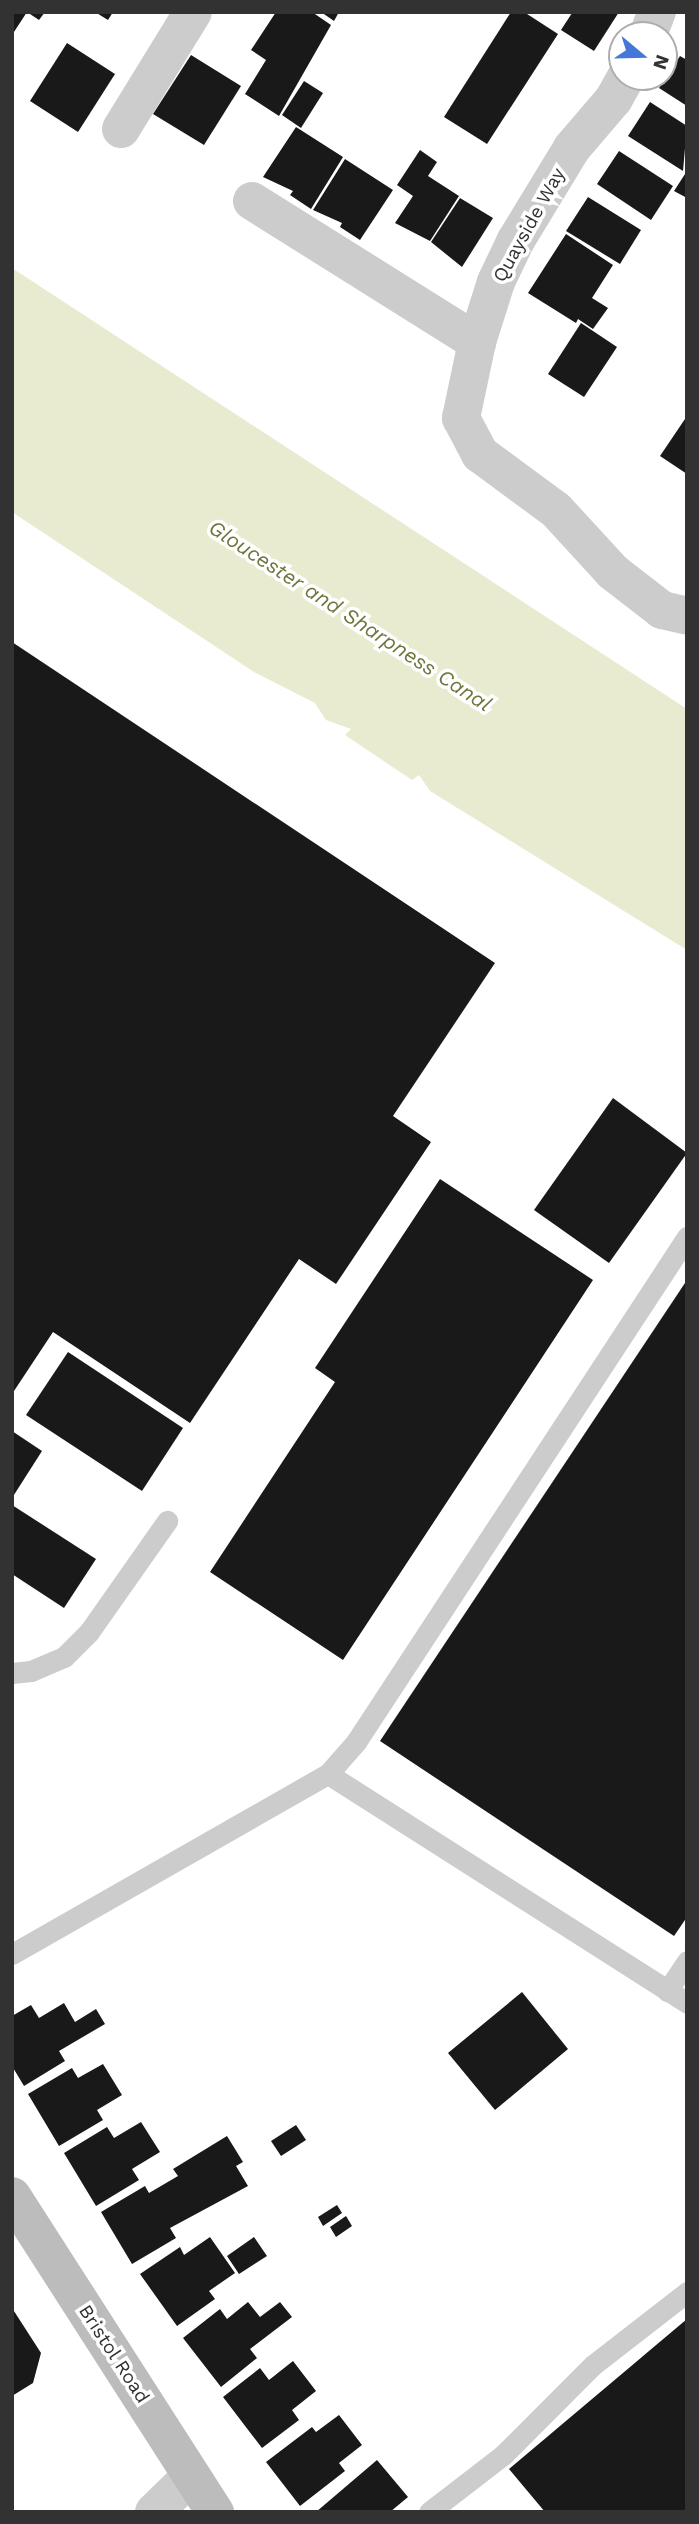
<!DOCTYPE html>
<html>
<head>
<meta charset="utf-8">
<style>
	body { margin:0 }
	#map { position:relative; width:699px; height:2524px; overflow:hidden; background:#fff; font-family:"Work Sans",sans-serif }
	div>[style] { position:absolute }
	.water>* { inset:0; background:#e8ebd0 }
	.building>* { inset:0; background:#191919 }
	.lane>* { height:21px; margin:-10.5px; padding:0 10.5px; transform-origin:10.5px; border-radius:10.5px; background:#ccc }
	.street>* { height:38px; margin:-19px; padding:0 19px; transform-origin:19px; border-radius:19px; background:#ccc }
	.secondary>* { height:38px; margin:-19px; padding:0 19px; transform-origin:19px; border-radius:19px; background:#bcbcbc }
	span { translate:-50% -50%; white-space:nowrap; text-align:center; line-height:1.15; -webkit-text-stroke:7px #fff; paint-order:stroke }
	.street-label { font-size:19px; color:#323232 }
	.water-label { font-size:21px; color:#6f763b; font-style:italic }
	.frame { position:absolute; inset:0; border:14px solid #323232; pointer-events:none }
	.north { position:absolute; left:608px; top:21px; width:70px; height:70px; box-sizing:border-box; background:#fff; border:2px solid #adadad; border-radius:50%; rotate:109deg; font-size:19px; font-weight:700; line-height:28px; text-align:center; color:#323232 }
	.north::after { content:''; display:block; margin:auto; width:24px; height:32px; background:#4577d9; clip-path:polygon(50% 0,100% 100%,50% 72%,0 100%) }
</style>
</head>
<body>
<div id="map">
	<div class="water">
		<i style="clip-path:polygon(12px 268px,687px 709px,687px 950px,430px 791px,419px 775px,412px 780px,345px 735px,351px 729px,326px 720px,315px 703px,254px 672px,12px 512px)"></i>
	</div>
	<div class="building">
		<i style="clip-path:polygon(12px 12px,27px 12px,12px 35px)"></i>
		<i style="clip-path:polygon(27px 12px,45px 12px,39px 20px)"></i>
		<i style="clip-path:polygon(95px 12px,113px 12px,108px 20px)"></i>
		<i style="clip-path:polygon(276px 12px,312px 12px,331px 25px,279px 116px,245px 94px,266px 60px,251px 50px)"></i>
		<i style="clip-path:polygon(321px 12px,339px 12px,334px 21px)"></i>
		<i style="clip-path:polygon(511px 12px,524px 12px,558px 34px,487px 144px,444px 117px)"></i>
		<i style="clip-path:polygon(579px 12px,619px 12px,594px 51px,561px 30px,572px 13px)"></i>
		<i style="clip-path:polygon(67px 43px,115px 74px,78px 132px,30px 101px)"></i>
		<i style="clip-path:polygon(191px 55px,241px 86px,204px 145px,153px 114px)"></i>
		<i style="clip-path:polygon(680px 56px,687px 60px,687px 106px,659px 88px)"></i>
		<i style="clip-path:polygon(304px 81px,323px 93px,301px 128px,282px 115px)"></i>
		<i style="clip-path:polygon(650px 102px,687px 126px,683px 171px,628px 136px)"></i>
		<i style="clip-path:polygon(296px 127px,343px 157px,311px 209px,290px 195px,293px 191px,263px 177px)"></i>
		<i style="clip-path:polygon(420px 150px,437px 162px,428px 176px,459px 196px,430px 241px,395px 223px,413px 196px,397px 185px)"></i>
		<i style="clip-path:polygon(619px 151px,673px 186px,651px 220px,597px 184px)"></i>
		<i style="clip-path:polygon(345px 159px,393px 190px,360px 240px,340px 227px,342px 223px,313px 210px)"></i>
		<i style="clip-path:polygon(687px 171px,687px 198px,674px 191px)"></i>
		<i style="clip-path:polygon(588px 197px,641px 230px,620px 264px,566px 231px)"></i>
		<i style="clip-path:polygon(460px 198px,493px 218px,462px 267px,431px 242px)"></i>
		<i style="clip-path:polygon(566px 234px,613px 265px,592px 298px,608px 308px,593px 329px,578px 319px,576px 323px,528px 293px)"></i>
		<i style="clip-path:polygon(581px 323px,617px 347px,584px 397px,548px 374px)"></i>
		<i style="clip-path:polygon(687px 416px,687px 474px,660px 456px)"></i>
		<i style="clip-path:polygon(12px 642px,495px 963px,393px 1116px,431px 1142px,336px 1284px,299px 1259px,190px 1423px,53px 1332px,12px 1394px)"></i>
		<i style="clip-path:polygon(613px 1098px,687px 1153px,609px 1263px,534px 1210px)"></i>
		<i style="clip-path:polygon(440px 1179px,593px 1280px,343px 1660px,210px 1572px,335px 1382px,315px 1368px)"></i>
		<i style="clip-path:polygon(687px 1280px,687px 1917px,674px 1936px,380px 1741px)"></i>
		<i style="clip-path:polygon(68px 1352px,183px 1428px,142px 1491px,26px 1415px)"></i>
		<i style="clip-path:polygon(12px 1431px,42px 1451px,12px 1498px)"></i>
		<i style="clip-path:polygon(12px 1505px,96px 1559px,64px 1608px,12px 1574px)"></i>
		<i style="clip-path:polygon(522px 1992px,568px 2049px,495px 2110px,448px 2053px)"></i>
		<i style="clip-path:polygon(64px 2003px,75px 2022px,96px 2009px,105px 2024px,59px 2051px,65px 2061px,24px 2086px,12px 2066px,12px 2016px,31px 2005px,39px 2018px)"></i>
		<i style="clip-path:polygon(103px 2064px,122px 2095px,97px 2110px,103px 2120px,59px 2146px,28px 2094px,72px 2068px,78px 2078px)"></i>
		<i style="clip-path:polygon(141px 2122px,160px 2152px,132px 2169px,139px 2180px,96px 2206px,64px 2153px,107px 2127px,114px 2138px)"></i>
		<i style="clip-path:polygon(296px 2125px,306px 2140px,281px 2156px,271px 2141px)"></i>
		<i style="clip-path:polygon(227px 2136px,243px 2162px,236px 2166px,248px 2186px,170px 2228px,176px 2238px,132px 2264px,101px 2212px,145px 2186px,149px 2193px,178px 2176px,173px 2169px)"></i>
		<i style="clip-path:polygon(337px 2205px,342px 2213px,323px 2226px,318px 2217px)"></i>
		<i style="clip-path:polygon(346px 2216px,352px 2226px,336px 2237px,330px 2227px)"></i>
		<i style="clip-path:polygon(210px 2237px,235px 2273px,209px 2291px,215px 2299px,177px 2326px,140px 2274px,180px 2247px,184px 2255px)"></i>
		<i style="clip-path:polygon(254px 2237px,267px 2256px,239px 2274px,227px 2256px)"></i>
		<i style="clip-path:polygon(248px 2302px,260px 2317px,280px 2302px,292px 2317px,250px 2349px,257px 2358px,221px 2387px,183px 2338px,220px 2309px,227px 2319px)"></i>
		<i style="clip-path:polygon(12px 2308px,41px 2353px,33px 2383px,12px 2396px)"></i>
		<i style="clip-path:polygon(687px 2319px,687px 2512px,545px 2512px,509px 2469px)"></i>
		<i style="clip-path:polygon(293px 2361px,316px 2391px,292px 2410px,299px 2420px,262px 2448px,223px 2397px,260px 2368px,269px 2380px)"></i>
		<i style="clip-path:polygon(339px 2415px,362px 2445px,339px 2463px,345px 2471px,300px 2506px,266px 2462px,312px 2427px,316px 2432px)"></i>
		<i style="clip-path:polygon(377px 2460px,408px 2497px,390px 2512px,316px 2512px)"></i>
	</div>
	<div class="lane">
		<i style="left:12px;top:1673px;width:19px;rotate:-6deg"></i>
		<i style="left:31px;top:1671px;width:36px;rotate:-23deg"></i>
		<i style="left:64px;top:1657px;width:35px;rotate:-45deg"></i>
		<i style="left:89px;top:1632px;width:136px;rotate:-54.9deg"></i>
		<i style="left:328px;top:1774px;width:426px;rotate:32.5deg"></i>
		<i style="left:12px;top:1954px;width:364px;rotate:-29.7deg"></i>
		<i style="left:328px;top:1774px;width:43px;rotate:-48.8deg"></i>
		<i style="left:356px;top:1742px;width:604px;rotate:-56.76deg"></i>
		<i style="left:667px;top:1991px;width:36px;rotate:-56deg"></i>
		<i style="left:429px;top:2512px;width:93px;rotate:-37.6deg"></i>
		<i style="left:503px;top:2455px;width:127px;rotate:-45deg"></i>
		<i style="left:593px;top:2365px;width:119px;rotate:-37.8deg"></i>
	</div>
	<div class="street">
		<i style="left:648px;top:35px;width:25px;rotate:-69deg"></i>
		<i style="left:626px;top:77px;width:26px;rotate:119deg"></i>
		<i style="left:613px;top:100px;width:63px;rotate:130.5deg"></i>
		<i style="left:572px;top:148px;width:108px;rotate:121.3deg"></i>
		<i style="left:516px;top:240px;width:47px;rotate:115.5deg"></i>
		<i style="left:496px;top:282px;width:63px;rotate:107.6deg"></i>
		<i style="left:477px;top:342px;width:78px;rotate:101.9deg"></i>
		<i style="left:461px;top:418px;width:41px;rotate:62.2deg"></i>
		<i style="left:480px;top:454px;width:94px;rotate:36.4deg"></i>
		<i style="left:556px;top:510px;width:84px;rotate:47.4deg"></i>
		<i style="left:613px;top:572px;width:62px;rotate:37.8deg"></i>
		<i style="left:662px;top:610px;width:26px;rotate:13deg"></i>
		<i style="left:121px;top:129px;width:137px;rotate:-58.4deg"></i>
		<i style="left:252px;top:201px;width:266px;rotate:32.1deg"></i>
		<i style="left:154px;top:2512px;width:52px;rotate:-44.2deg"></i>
	</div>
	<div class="secondary">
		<i style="left:12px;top:2196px;width:376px;rotate:57.3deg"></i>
	</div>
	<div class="street-label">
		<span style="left:529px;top:225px;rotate:-61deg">Quayside Way</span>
		<span style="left:114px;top:2354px;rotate:57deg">Bristol Road</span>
	</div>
	<div class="water-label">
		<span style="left:350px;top:616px;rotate:33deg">Gloucester and Sharpness Canal</span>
	</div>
	<div class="frame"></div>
	<div class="north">N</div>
</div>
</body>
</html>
